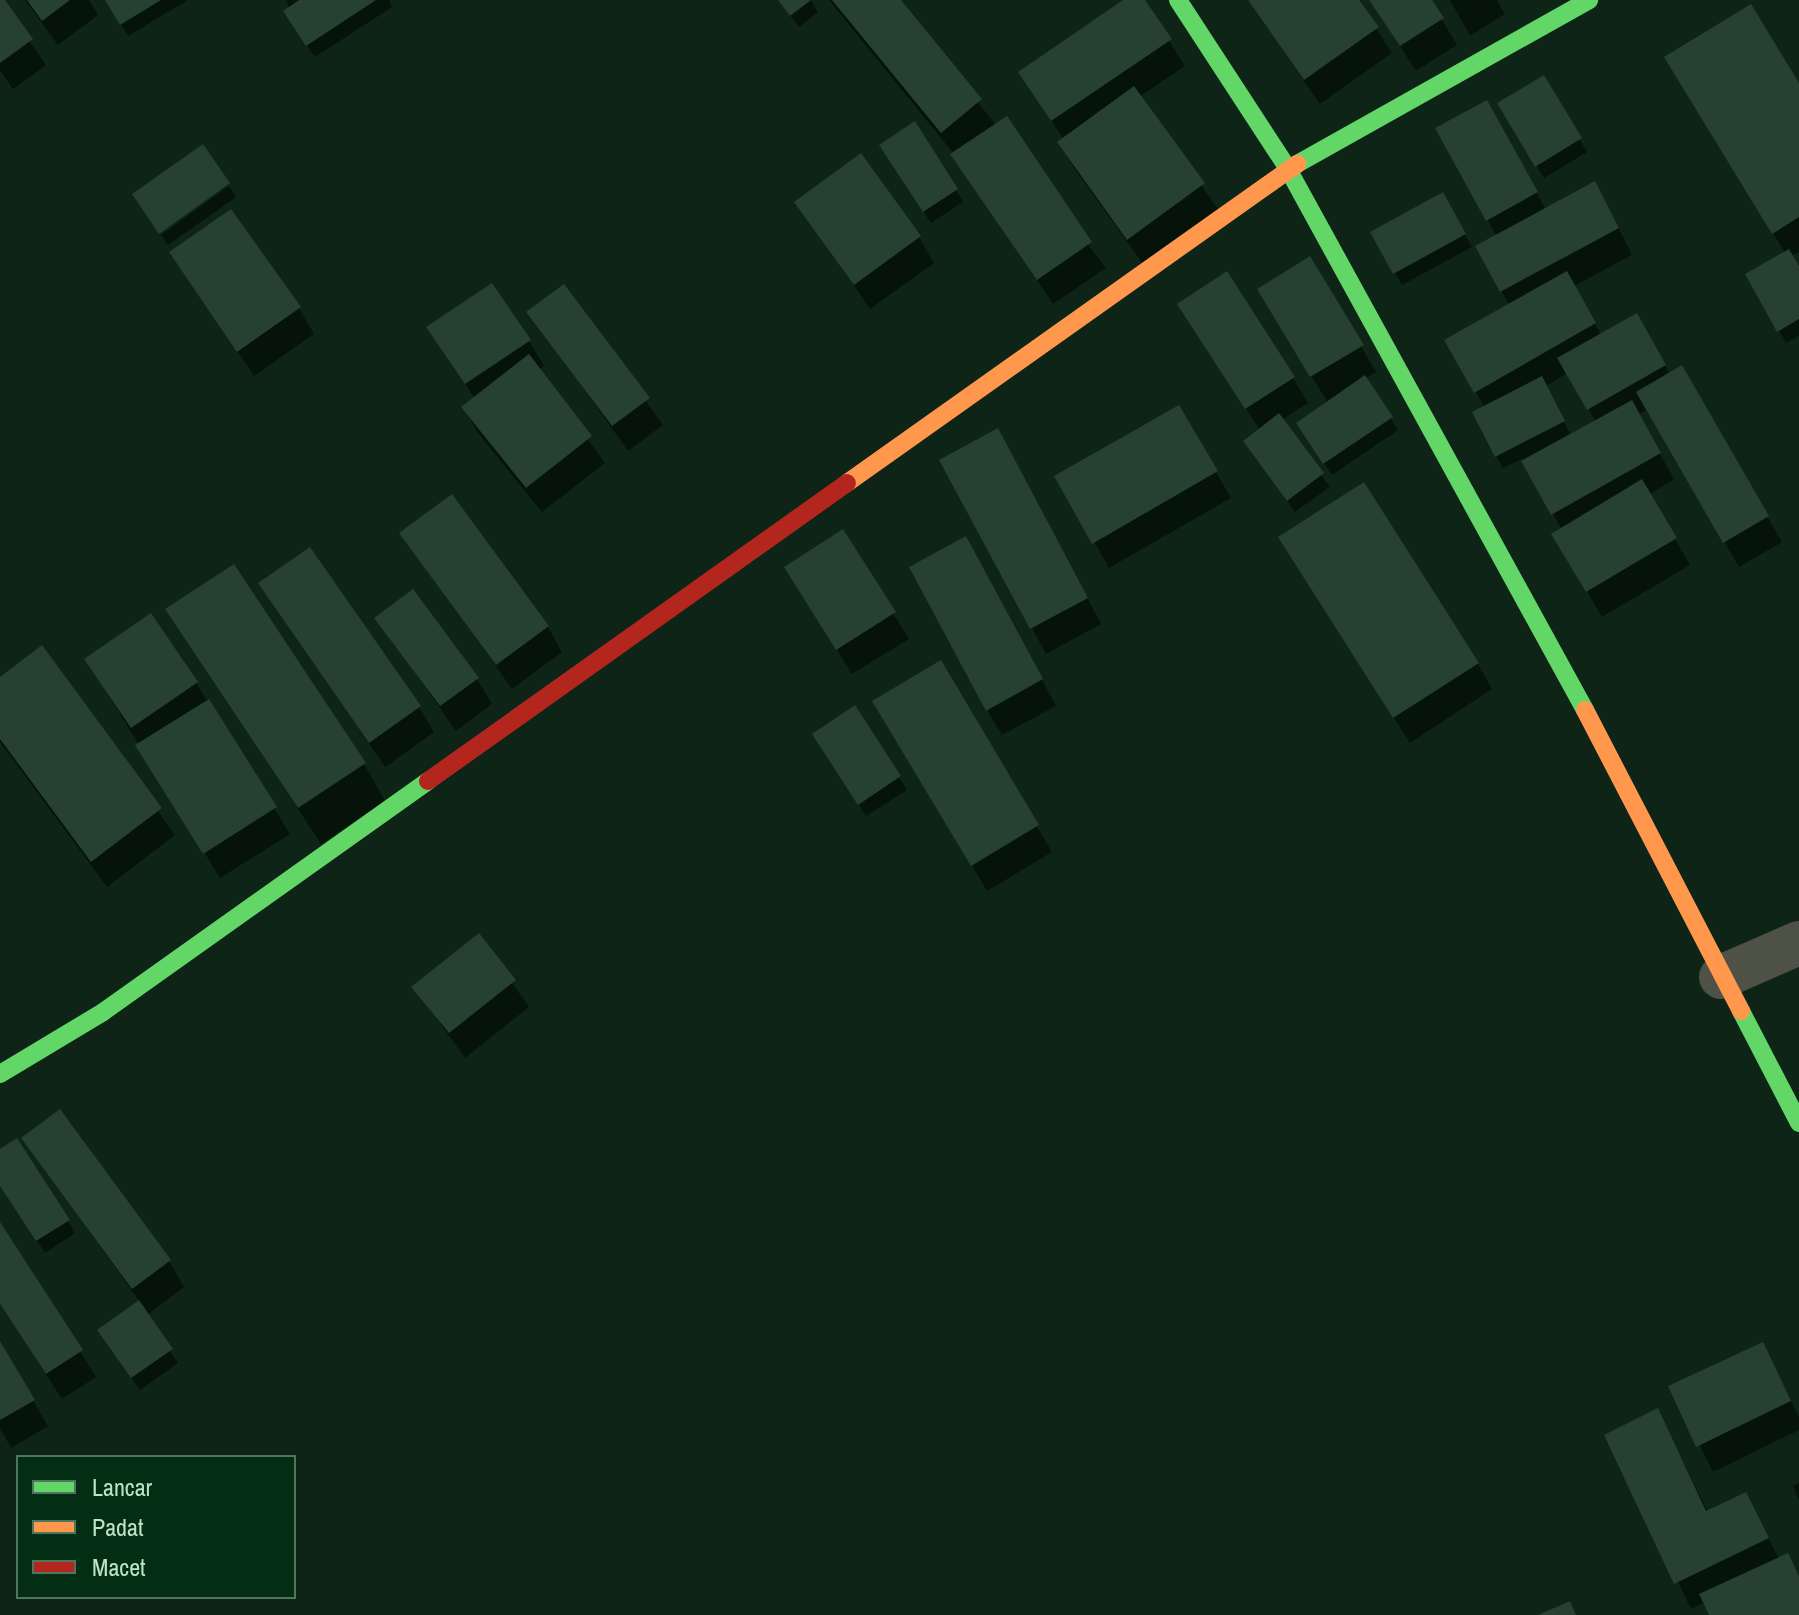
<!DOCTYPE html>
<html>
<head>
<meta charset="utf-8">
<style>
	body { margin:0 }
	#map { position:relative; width:1799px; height:1615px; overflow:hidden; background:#0d2416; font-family:"Archivo Narrow",sans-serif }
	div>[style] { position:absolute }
	.shadow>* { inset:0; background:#0007 }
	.building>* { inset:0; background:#264131 }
	.street>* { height:44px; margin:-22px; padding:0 22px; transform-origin:22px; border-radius:22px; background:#4e5145 }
	.fast>* { height:18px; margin:-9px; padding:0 9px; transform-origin:9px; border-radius:9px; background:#63d668 }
	.slow>* { height:18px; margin:-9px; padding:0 9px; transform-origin:9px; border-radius:9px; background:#ff974d }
	.jam>* { height:18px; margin:-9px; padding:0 9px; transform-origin:9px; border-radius:9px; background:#b3261e }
	span { translate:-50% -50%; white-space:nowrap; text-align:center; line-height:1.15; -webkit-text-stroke:8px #032e14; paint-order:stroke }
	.legend { position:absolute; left:16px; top:1455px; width:280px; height:144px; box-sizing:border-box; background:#032e14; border:2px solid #4e765c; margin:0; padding:10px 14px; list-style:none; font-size:24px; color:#bee3c7 }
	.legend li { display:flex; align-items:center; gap:16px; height:40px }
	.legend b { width:40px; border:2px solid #4e765c }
</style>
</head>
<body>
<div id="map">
	<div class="shadow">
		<i style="clip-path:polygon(0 0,46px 65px,13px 89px,0 70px)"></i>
		<i style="clip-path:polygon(25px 0,89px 0,98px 15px,58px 45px)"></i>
		<i style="clip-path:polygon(106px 0,188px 0,128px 36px)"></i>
		<i style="clip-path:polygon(287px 0,389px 0,392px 7px,315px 57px,292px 24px)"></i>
		<i style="clip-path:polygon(778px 0,811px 0,818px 12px,799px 27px)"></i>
		<i style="clip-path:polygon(829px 0,899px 0,1106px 268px,1053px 304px,954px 154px)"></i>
		<i style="clip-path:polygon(1127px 0,1143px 0,1185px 66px,1139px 97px,1218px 209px,1143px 264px,1074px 168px,1060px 143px,1064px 140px,1021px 73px)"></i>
		<i style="clip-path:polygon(1248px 0,1357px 0,1392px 53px,1320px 104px)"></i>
		<i style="clip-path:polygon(1370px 0,1430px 0,1457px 45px,1416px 71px)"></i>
		<i style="clip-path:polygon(1450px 0,1497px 0,1505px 14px,1470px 36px)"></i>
		<i style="clip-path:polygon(1544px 78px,1587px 152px,1544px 178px,1500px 104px)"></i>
		<i style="clip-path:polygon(1682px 83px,1799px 87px,1799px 252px,1791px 256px,1799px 270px,1799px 336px,1786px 343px,1748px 275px,1785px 253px)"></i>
		<i style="clip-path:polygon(evenodd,1501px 128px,1546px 210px,1609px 209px,1632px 255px,1574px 286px,1601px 335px,1637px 315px,1670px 374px,1681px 368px,1782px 542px,1739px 567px,1647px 410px,1639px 414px,1674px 480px,1649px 494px,1690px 565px,1602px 617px,1554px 535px,1562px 530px,1522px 459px,1503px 468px,1496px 456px,1485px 408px,1447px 341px,1510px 306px,1501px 291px,1497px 237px,1437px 129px,1501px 128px,1568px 373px,1596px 422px,1571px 436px,1546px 386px,1568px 373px)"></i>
		<i style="clip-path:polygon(888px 158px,956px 190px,963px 202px,931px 223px)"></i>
		<i style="clip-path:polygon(229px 186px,236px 197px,168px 245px,161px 235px)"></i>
		<i style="clip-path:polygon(1442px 195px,1472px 247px,1402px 285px,1373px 233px)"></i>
		<i style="clip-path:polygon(797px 202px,919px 237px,934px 263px,870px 309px)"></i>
		<i style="clip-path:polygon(171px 253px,299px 308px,314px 334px,254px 376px)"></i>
		<i style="clip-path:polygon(1310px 259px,1376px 372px,1365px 379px,1398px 430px,1332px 475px,1305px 436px,1328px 403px,1275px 316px)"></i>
		<i style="clip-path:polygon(564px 287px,663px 425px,628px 451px,529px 312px)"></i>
		<i style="clip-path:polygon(429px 328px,529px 341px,544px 366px,538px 370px,605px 463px,542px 512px,478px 433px,464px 408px,475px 399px)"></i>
		<i style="clip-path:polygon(1195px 330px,1293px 378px,1308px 403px,1282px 420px,1330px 487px,1295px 512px,1245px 441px,1260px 430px)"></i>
		<i style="clip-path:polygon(1178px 407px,1231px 498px,1109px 568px,1057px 477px)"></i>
		<i style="clip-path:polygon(1012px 456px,1101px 624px,1046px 654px,942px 460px)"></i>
		<i style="clip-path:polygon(843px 532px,909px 639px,852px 674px,802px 593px)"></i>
		<i style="clip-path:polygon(402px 533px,548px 627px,562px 652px,512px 689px)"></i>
		<i style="clip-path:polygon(1296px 563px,1478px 664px,1492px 689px,1410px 743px)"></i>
		<i style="clip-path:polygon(980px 564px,1056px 706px,1002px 735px,987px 710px)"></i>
		<i style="clip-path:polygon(260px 584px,419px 707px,434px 732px,385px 767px)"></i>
		<i style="clip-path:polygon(168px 610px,364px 764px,385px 801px,321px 844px)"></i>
		<i style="clip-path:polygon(377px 618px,477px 679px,492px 704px,456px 731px)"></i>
		<i style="clip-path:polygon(41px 648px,175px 835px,107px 887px,0 742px,0 680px)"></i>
		<i style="clip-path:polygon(87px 660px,196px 683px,290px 834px,220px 878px)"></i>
		<i style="clip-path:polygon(940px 663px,1052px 852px,987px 891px,875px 702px)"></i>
		<i style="clip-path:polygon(855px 708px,907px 790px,866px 816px,822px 746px)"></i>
		<i style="clip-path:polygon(479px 936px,529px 1007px,465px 1058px,414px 987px)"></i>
		<i style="clip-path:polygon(24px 1139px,169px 1261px,184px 1287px,147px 1315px,178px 1363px,140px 1390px,106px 1343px,140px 1302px)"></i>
		<i style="clip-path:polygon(0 1151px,68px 1221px,75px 1233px,45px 1253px,0 1184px)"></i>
		<i style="clip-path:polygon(0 1225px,96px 1377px,62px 1399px,0 1304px)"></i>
		<i style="clip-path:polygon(1762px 1344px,1799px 1417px,1799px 1430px,1713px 1472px,1671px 1387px)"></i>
		<i style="clip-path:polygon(0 1345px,48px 1426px,11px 1448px,0 1428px)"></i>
		<i style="clip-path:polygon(1658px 1411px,1708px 1512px,1746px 1494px,1779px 1559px,1788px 1556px,1799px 1575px,1799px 1615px,1711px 1615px,1705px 1602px,1691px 1609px,1607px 1436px)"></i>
		<i style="clip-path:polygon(1799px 1483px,1799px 1500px,1793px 1486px)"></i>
	</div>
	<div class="building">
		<i style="clip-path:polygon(0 0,5px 0,33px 39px,0 63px)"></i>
		<i style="clip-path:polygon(27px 0,70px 0,42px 21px)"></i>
		<i style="clip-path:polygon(105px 0,161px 0,120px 25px)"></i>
		<i style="clip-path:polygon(299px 0,376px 0,306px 46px,283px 11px)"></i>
		<i style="clip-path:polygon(778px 0,811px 0,790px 16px)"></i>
		<i style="clip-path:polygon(832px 0,901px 0,982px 99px,941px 133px)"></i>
		<i style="clip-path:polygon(1123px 0,1145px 0,1172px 39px,1051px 121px,1018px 72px)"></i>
		<i style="clip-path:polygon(1248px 0,1359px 0,1379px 27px,1304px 80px)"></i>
		<i style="clip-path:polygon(1369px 0,1432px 0,1444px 18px,1400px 46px)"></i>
		<i style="clip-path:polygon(1751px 4px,1799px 83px,1799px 217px,1772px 234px,1664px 57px)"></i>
		<i style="clip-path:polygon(1544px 75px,1582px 138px,1535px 167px,1497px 103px)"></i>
		<i style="clip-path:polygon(1134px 86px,1205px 183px,1127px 240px,1057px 142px)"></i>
		<i style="clip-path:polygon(1487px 100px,1538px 192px,1486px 221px,1435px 128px)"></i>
		<i style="clip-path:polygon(1007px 116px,1092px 242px,1037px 280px,950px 154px)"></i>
		<i style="clip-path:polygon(915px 121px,958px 189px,923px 212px,879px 145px)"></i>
		<i style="clip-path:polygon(203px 144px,230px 183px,159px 234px,132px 194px)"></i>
		<i style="clip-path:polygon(861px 153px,921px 236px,854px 285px,794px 202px)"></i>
		<i style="clip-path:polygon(1595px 181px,1619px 228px,1500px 292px,1475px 246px)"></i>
		<i style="clip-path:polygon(1443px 192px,1466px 234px,1393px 274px,1370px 232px)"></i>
		<i style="clip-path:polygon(231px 209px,301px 307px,237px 352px,169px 252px)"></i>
		<i style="clip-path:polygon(1789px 249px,1799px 266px,1799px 319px,1777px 332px,1745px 274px)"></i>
		<i style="clip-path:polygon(1310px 256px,1364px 345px,1310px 377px,1257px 289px)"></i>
		<i style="clip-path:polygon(1227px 271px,1295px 377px,1245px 409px,1177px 304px)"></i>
		<i style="clip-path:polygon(1567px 271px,1596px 323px,1474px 393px,1444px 340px)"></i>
		<i style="clip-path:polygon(492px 283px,531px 340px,465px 384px,426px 327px)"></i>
		<i style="clip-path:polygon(564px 284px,650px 398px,612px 426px,526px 312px)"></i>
		<i style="clip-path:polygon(1637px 313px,1666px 365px,1587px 410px,1557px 358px)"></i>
		<i style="clip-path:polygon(529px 354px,592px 436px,526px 488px,461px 407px)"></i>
		<i style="clip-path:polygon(1682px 365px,1769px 516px,1723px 543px,1636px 392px)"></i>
		<i style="clip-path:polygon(1365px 375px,1393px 417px,1323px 464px,1296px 423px)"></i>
		<i style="clip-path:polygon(1542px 376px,1565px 421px,1495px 457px,1472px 412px)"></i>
		<i style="clip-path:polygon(1632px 400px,1661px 453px,1551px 515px,1521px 461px)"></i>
		<i style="clip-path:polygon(1179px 405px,1218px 471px,1092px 544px,1054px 476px)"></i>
		<i style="clip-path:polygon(1279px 413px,1324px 473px,1287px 501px,1243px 441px)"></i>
		<i style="clip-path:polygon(998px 428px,1088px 598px,1030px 629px,939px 460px)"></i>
		<i style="clip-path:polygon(1642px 479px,1677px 538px,1586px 592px,1551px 534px)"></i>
		<i style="clip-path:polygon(1364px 482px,1479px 663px,1393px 718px,1278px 537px)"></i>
		<i style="clip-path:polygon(452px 494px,549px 626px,496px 665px,399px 533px)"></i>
		<i style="clip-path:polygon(843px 529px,896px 612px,836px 650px,784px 567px)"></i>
		<i style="clip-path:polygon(966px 536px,1043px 679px,986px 711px,909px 567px)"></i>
		<i style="clip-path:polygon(310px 547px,421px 706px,369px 743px,258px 583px)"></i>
		<i style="clip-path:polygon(234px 564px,366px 763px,298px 808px,165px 609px)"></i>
		<i style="clip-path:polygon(413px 589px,479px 678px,440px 706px,374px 618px)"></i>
		<i style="clip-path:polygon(151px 613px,198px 682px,131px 728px,84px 659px)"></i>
		<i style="clip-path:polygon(42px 645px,162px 808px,91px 862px,0 739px,0 677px)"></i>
		<i style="clip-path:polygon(941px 660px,1039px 825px,971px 866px,872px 701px)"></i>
		<i style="clip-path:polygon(209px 699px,277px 807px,203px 854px,135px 745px)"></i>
		<i style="clip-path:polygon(855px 705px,901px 776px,858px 805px,812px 734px)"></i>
		<i style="clip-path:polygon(479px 933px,516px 980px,449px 1033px,411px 987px)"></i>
		<i style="clip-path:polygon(60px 1109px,171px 1260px,132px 1289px,21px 1138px)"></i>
		<i style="clip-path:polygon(17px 1138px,70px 1220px,36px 1241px,0 1186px,0 1149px)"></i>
		<i style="clip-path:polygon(0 1222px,83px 1350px,46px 1374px,0 1304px)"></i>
		<i style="clip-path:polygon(139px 1300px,173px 1349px,131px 1378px,97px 1330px)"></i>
		<i style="clip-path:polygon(0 1341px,35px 1400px,0 1420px)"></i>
		<i style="clip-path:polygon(1763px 1342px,1791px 1401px,1696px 1447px,1668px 1386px)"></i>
		<i style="clip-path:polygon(1658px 1408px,1706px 1511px,1746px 1492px,1769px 1538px,1674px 1584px,1604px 1435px)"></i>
		<i style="clip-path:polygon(1788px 1553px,1799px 1576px,1799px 1615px,1709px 1615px,1699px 1594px)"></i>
		<i style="clip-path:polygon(1570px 1601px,1576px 1615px,1538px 1615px)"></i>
	</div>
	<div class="street">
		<i style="left:1721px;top:977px;width:85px;rotate:-23.6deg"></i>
	</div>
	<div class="fast">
		<i style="left:1178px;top:0;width:202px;rotate:56.9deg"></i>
		<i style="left:1288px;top:169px;width:617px;rotate:61.23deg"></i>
		<i style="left:1297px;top:164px;width:335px;rotate:-29.3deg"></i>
		<i style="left:1741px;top:1011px;width:126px;rotate:62.6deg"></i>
		<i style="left:0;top:1074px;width:120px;rotate:-31deg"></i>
		<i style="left:103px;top:1012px;width:399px;rotate:-35.4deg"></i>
	</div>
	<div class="slow">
		<i style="left:847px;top:483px;width:552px;rotate:-35.33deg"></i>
		<i style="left:1585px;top:710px;width:339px;rotate:62.6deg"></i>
	</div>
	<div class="jam">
		<i style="left:428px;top:781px;width:514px;rotate:-35.42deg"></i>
	</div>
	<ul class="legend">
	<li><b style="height:10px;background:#63d668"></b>Lancar</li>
	<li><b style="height:10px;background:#ff974d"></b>Padat</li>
	<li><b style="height:10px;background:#b3261e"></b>Macet</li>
	</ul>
</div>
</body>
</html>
